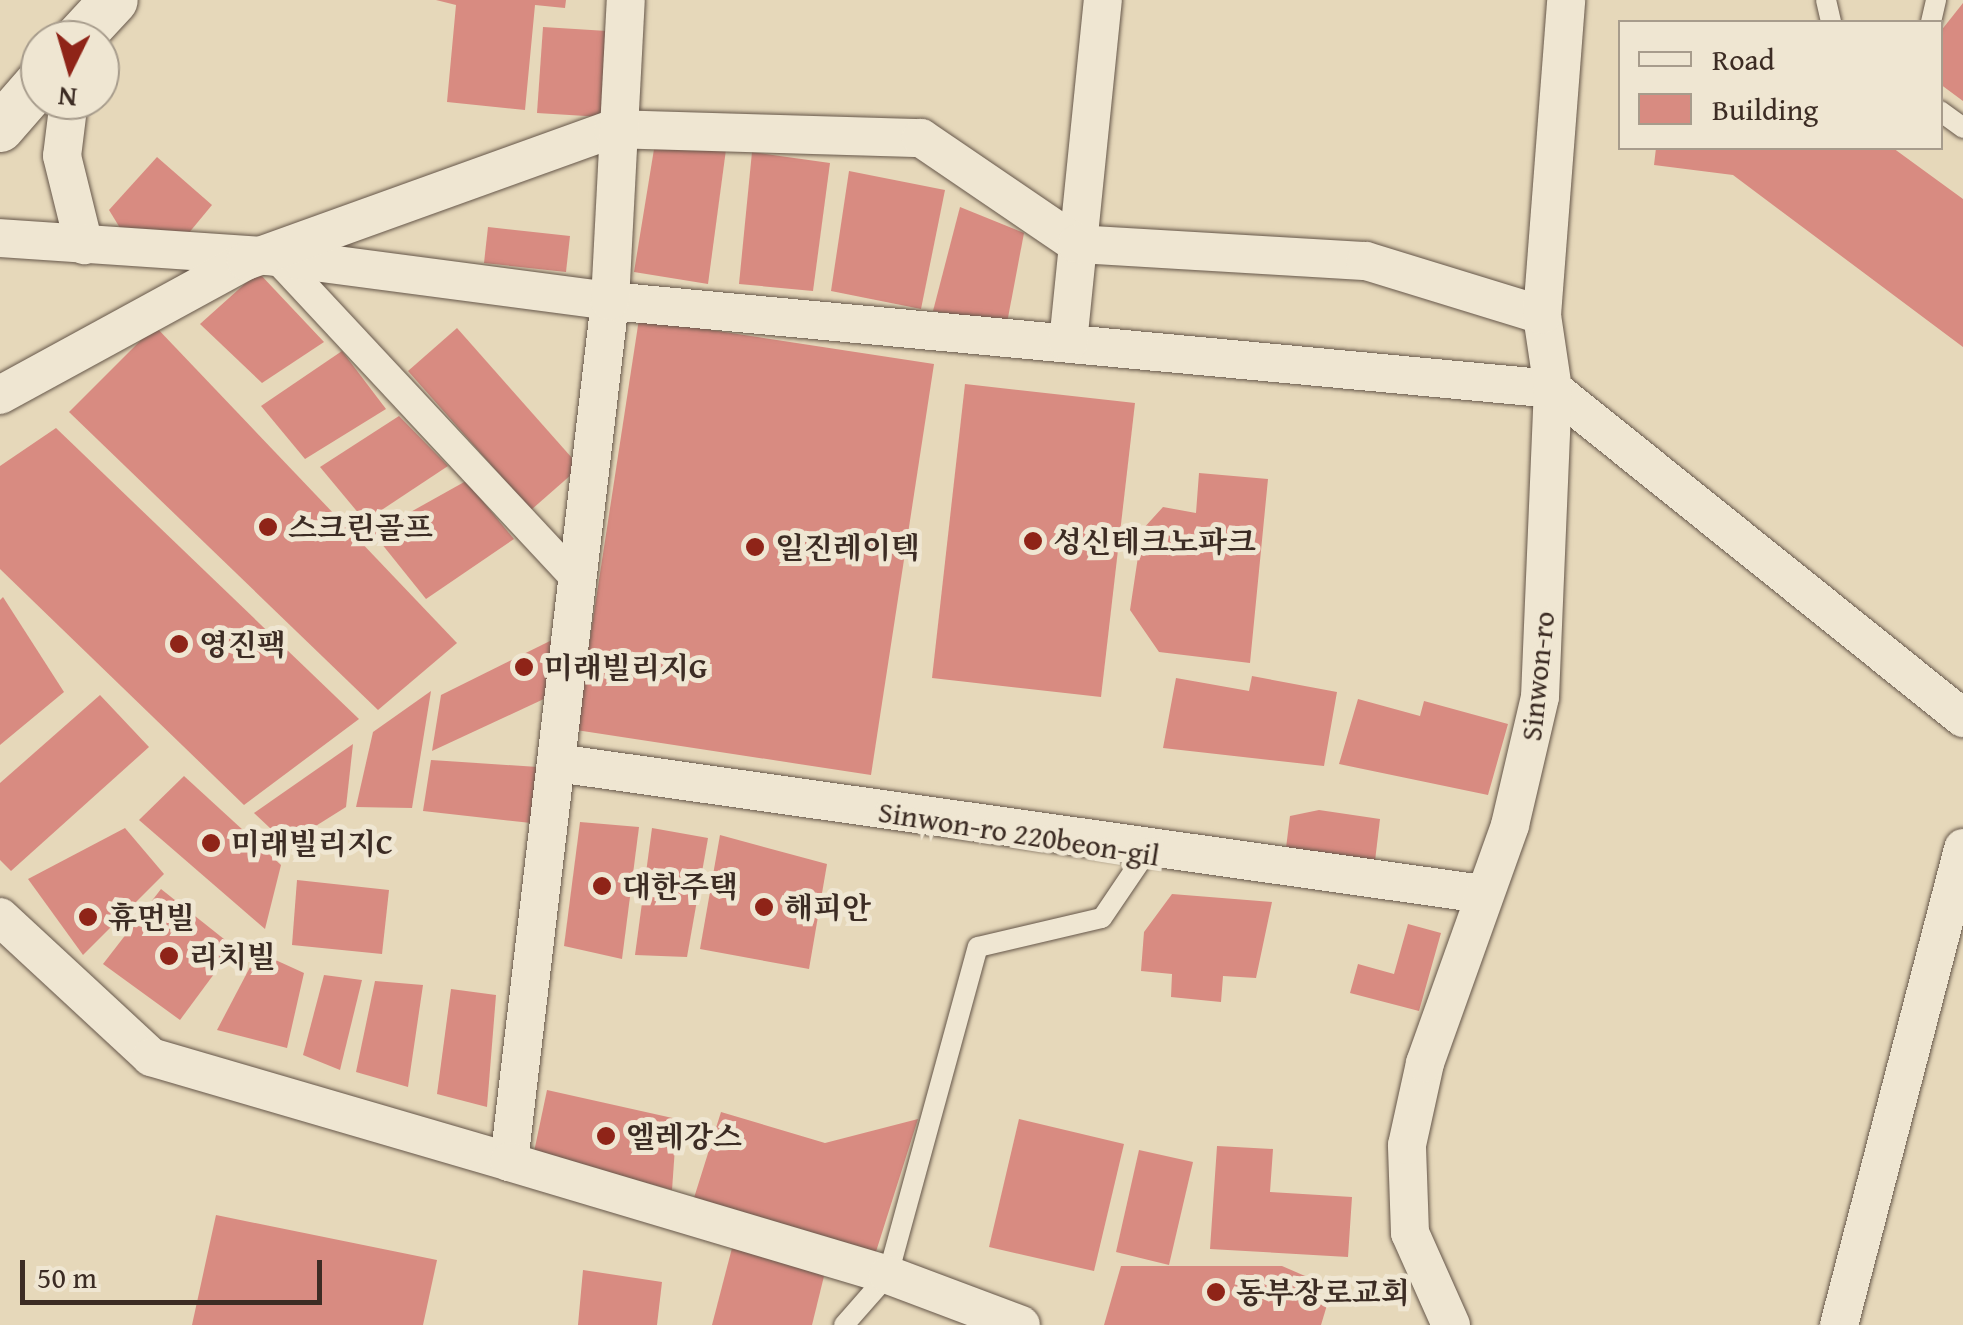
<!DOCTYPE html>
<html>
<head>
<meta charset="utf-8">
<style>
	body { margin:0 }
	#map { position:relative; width:1963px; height:1325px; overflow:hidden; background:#e6d8ba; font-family:"Gentium Book Plus","Noto Serif KR",serif }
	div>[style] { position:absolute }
	.building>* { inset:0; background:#d88b81 }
	.roads { filter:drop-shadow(0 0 2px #66574a) drop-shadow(0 0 2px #66574a) }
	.service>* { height:20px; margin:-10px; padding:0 10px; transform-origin:10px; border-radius:10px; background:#efe6d2 }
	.pedestrian>* { height:30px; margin:-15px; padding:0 15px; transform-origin:15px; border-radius:15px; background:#efe6d2 }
	.minor>* { height:38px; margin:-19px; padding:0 19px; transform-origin:19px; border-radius:19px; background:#efe6d2 }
	.tertiary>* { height:48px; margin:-24px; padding:0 24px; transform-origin:24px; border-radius:24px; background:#efe6d2 }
	.dots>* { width:28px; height:28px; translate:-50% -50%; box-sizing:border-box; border:5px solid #efe6d2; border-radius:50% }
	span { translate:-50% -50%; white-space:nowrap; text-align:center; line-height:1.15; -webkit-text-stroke:10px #efe6d2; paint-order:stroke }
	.poi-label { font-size:30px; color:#3c2c24; font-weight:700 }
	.left { translate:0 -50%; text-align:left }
	.street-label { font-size:30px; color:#3c2c24 }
	.legend { position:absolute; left:1618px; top:20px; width:325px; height:130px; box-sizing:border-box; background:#efe6d2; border:2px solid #a79c8c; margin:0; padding:12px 18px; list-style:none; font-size:30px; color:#3c2c24 }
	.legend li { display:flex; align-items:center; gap:20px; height:50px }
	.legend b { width:50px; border:2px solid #a79c8c }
	.north { position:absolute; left:20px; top:20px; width:100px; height:100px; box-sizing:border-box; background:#efe6d2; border:2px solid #a79c8c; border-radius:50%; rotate:185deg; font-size:28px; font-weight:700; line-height:40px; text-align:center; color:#3c2c24 }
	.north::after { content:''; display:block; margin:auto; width:35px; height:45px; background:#8f2418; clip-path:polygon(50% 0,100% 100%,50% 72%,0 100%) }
	.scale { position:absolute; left:20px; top:1260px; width:302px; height:45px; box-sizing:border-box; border:5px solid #3c2c24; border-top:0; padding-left:12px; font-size:30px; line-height:35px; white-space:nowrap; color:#3c2c24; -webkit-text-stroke:8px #efe6d2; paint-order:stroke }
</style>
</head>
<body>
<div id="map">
	<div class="building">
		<i style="clip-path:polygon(436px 0,566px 0,565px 8px,535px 5px,525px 110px,447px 102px,456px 5px)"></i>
		<i style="clip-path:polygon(1963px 3px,1963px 101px,1940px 84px,1940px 32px)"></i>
		<i style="clip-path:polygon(543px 27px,607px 31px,602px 117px,537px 113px)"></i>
		<i style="clip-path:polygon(727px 142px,708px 284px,634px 272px,655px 143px)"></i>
		<i style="clip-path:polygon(1656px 148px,1893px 148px,1963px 199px,1963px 347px,1733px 175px,1654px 165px)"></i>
		<i style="clip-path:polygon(752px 152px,830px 163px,813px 291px,739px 284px)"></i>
		<i style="clip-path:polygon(157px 157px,212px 205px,183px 240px,120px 228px,109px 210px)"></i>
		<i style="clip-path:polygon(849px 171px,945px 190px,921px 309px,831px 291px)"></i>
		<i style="clip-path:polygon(960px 207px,1024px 233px,1007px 323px,933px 311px)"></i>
		<i style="clip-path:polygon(488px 227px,570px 236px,566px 272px,484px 263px)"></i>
		<i style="clip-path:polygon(258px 272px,324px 342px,262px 383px,200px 324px)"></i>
		<i style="clip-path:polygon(639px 319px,934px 364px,871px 775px,576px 730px)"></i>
		<i style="clip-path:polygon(155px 326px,457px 643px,378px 710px,69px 412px)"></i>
		<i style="clip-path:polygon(457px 328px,580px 467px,531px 510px,408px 371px)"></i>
		<i style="clip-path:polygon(342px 351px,386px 409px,305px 459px,261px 406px)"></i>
		<i style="clip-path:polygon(965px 384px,1135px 403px,1101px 697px,932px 678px)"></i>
		<i style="clip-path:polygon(399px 416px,448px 466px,365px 521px,320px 467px)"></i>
		<i style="clip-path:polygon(56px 428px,359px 719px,244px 805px,0 569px,0 466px)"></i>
		<i style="clip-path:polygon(1199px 473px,1268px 479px,1250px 663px,1159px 652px,1130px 610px,1142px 530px,1163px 507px,1196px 513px)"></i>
		<i style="clip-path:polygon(466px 481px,514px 539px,426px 599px,373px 533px)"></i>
		<i style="clip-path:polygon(3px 597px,64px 692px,0 745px,0 600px)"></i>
		<i style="clip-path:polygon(554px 639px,546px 698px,432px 751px,441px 695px)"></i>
		<i style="clip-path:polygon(1252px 676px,1337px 692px,1324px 766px,1163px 748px,1176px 678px,1249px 691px)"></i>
		<i style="clip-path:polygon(431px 691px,412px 808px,356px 807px,373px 732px)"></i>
		<i style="clip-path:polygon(100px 695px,149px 747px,11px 871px,0 860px,0 783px)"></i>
		<i style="clip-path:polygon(1358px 699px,1420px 716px,1424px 701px,1508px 724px,1488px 795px,1339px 764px)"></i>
		<i style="clip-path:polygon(353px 744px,346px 807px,287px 844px,254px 813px)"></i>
		<i style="clip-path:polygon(431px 760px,538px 767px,531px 823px,423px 811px)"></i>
		<i style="clip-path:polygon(184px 776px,281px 865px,265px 929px,139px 820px)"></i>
		<i style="clip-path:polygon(1319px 810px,1380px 819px,1375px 861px,1286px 848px,1290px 816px)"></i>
		<i style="clip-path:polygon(580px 822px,639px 827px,622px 959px,564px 946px)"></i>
		<i style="clip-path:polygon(125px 828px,164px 874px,83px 955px,28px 879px)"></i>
		<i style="clip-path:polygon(652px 828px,708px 838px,687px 957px,635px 955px)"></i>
		<i style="clip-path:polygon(720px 835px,827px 864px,809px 969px,700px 949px)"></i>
		<i style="clip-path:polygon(297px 880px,389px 890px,382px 954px,292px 945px)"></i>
		<i style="clip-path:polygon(161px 889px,234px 947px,180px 1020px,103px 964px)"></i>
		<i style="clip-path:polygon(1172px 894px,1272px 902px,1256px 978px,1223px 976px,1221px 1002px,1171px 997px,1172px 974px,1141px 971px,1144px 932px)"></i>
		<i style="clip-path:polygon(1408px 924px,1441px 933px,1419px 1011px,1350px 993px,1358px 964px,1394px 974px)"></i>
		<i style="clip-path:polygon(258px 952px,304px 973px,287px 1048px,217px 1030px)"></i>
		<i style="clip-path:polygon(324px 975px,362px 980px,340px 1070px,303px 1055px)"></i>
		<i style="clip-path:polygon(375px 981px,423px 985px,408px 1087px,356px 1072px)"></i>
		<i style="clip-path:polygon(451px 989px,496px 995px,487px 1107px,437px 1094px)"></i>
		<i style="clip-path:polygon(547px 1090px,677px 1119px,672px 1190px,534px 1152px)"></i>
		<i style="clip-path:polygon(721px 1112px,825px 1143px,918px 1119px,874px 1258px,693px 1201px)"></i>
		<i style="clip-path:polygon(1019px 1119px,1124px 1144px,1094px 1271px,989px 1247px)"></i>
		<i style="clip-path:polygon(1217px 1146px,1273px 1149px,1270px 1192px,1352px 1197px,1348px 1257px,1210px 1249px)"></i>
		<i style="clip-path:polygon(1139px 1150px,1193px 1162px,1169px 1265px,1116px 1252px)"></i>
		<i style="clip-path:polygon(216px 1215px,437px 1260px,423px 1325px,192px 1325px)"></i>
		<i style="clip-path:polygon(732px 1248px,825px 1272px,812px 1325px,712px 1325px)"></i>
		<i style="clip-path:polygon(1121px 1266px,1282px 1266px,1312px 1279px,1327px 1305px,1321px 1325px,1104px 1325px)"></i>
		<i style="clip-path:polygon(583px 1270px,662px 1282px,657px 1325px,578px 1325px)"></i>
	</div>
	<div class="roads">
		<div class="service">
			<i style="left:1826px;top:0;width:23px;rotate:77deg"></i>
			<i style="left:1931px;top:22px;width:23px;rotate:-77deg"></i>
			<i style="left:1940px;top:111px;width:29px;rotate:36deg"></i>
			<i style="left:844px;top:1325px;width:67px;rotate:-48.7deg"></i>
			<i style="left:888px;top:1275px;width:340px;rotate:-74.7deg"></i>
			<i style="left:978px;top:947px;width:127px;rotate:-13.2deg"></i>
			<i style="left:1102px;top:918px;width:78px;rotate:-55.9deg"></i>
		</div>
		<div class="pedestrian">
			<i style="left:276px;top:257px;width:443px;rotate:47deg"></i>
		</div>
		<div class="minor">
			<i style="left:69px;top:100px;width:56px;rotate:97.1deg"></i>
			<i style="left:62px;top:156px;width:92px;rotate:76.1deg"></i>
			<i style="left:0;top:238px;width:277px;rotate:3.9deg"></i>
			<i style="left:276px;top:257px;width:337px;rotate:7.5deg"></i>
			<i style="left:610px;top:301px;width:947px;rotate:5.33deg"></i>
			<i style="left:1553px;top:389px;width:526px;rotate:38.74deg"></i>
			<i style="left:1068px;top:343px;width:345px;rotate:-84.2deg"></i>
			<i style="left:0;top:395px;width:280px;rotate:-28.6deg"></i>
			<i style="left:246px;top:261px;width:390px;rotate:-19.8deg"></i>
			<i style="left:613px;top:129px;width:308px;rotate:1.7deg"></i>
			<i style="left:921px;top:138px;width:189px;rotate:34.2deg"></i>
			<i style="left:1077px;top:244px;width:289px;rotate:3.4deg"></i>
			<i style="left:1366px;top:261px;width:184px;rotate:17.1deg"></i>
			<i style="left:557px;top:763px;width:934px;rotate:8.06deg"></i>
			<i style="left:0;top:917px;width:206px;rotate:42.8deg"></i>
			<i style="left:151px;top:1057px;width:373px;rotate:16.3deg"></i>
			<i style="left:509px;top:1162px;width:867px;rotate:-83.31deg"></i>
			<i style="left:610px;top:301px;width:301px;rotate:-87deg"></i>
			<i style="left:509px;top:1162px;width:395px;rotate:16.6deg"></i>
			<i style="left:888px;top:1275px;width:142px;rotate:20.6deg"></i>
			<i style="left:1451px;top:1325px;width:101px;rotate:-114deg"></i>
			<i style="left:1410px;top:1233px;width:88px;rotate:-92deg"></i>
			<i style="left:1407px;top:1145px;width:84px;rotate:-77.6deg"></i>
			<i style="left:1425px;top:1063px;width:253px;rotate:-70.3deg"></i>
			<i style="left:1510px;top:825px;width:131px;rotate:-76.8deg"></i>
			<i style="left:1540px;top:697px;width:308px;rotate:-87.6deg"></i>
			<i style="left:1553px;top:389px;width:75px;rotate:-98.5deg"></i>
			<i style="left:1542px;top:315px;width:316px;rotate:-85.6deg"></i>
			<i style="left:1839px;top:1325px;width:493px;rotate:-75.4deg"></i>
		</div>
		<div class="tertiary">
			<i style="left:77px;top:40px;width:54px;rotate:-47.2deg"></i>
			<i style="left:0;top:128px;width:61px;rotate:-49deg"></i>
		</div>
	</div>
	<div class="dots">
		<i style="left:268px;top:527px;background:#8f2418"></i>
		<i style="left:1033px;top:541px;background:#8f2418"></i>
		<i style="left:755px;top:547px;background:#8f2418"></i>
		<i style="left:179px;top:644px;background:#8f2418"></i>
		<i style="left:524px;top:667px;background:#8f2418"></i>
		<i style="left:211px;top:843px;background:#8f2418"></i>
		<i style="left:602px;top:886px;background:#8f2418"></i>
		<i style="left:764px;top:907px;background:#8f2418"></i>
		<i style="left:88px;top:917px;background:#8f2418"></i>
		<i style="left:169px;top:956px;background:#8f2418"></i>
		<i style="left:606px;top:1136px;background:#8f2418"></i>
		<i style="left:1216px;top:1292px;background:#8f2418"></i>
	</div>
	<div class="poi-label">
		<span class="left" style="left:288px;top:527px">스크린골프</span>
		<span class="left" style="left:1053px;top:541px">성신테크노파크</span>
		<span class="left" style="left:775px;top:547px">일진레이텍</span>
		<span class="left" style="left:199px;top:644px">영진팩</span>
		<span class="left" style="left:544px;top:667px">미래빌리지G</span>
		<span class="left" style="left:231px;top:843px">미래빌리지C</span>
		<span class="left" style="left:622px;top:886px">대한주택</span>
		<span class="left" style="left:784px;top:907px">해피안</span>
		<span class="left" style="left:108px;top:917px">휴먼빌</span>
		<span class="left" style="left:189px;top:956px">리치빌</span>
		<span class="left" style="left:626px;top:1136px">엘레강스</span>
		<span class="left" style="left:1236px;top:1292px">동부장로교회</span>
	</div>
	<div class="street-label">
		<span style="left:1537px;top:676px;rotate:-84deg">Sinwon-ro</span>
		<span style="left:1019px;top:833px;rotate:9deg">Sinwon-ro 220beon-gil</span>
	</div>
	<ul class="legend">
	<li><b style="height:12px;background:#efe6d2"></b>Road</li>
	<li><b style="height:28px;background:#d88b81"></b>Building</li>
	</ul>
	<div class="north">N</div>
	<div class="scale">50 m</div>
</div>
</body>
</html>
